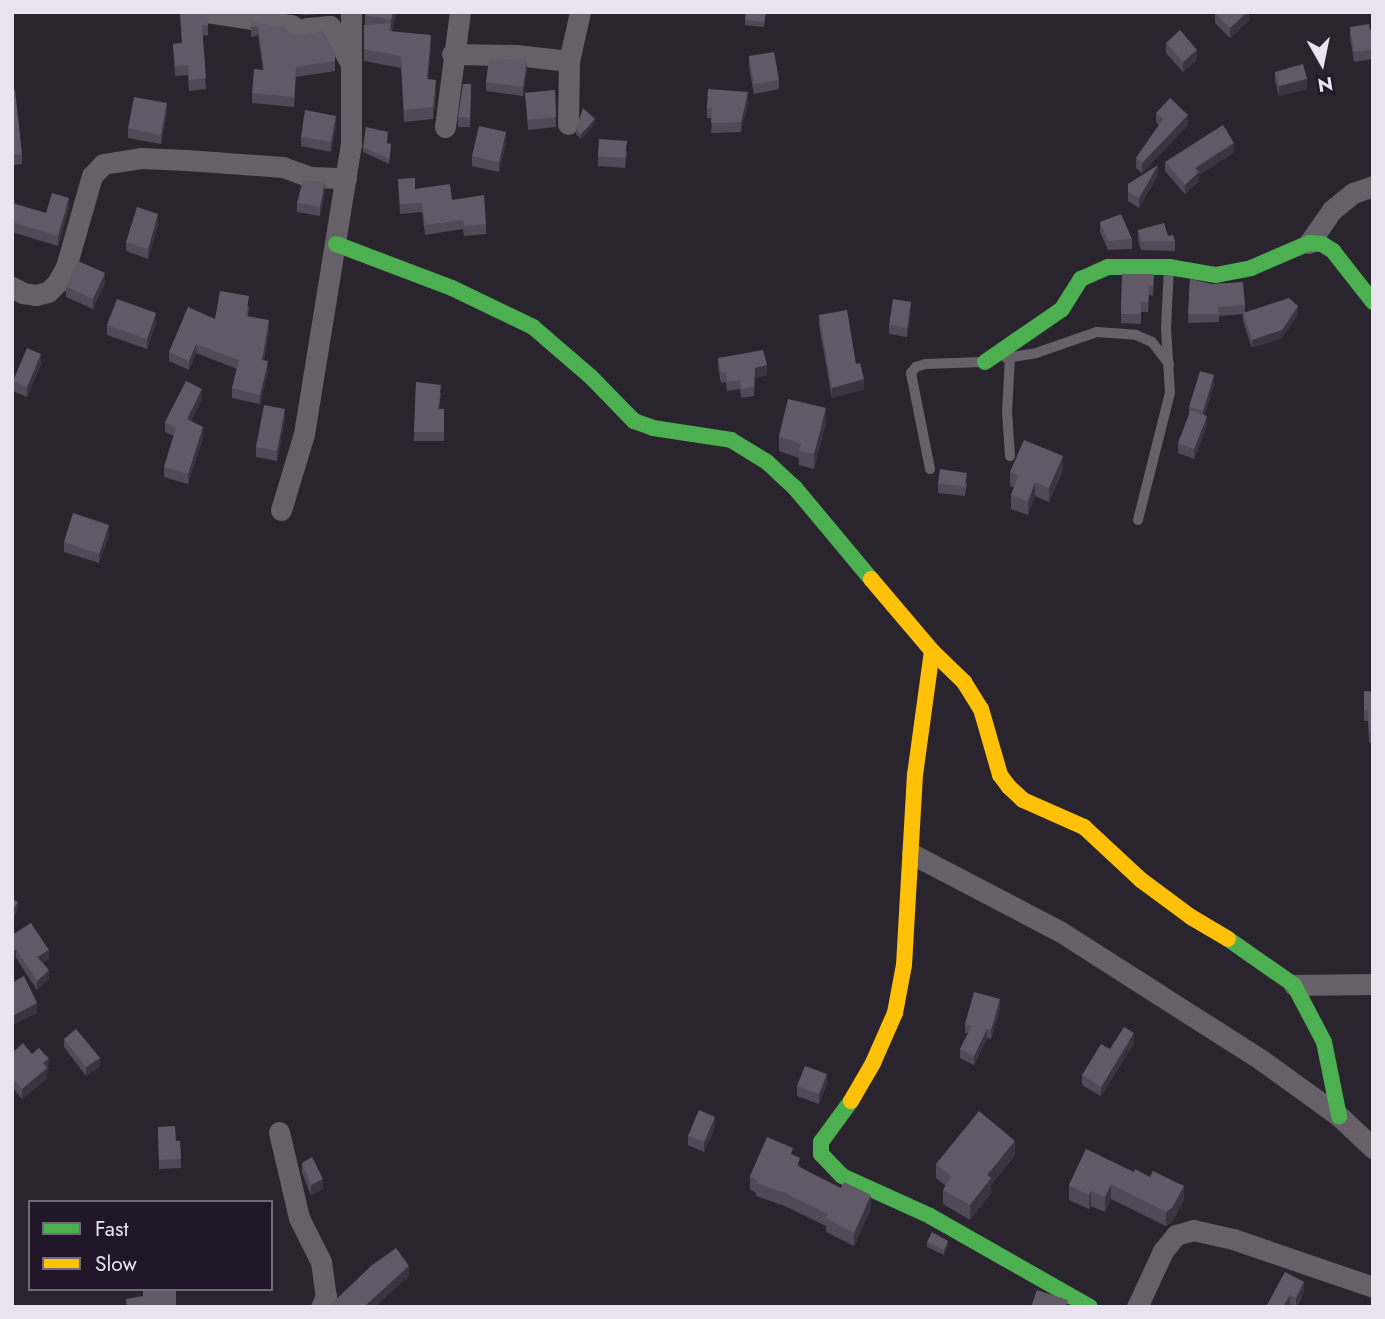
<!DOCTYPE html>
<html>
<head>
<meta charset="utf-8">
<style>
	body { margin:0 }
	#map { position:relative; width:1385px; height:1319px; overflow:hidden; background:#2a242f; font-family:Jost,sans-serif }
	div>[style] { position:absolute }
	.lane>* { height:10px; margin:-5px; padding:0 5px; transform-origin:5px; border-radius:5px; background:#666069 }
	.street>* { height:21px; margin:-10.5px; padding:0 10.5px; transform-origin:10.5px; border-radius:10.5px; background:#666069 }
	.fast>* { height:16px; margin:-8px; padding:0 8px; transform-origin:8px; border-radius:8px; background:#4caf50 }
	.slow>* { height:16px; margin:-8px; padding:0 8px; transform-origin:8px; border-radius:8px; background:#ffc107 }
	.wall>* { inset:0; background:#514957 }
	.shaded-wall>* { inset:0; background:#3a3340 }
	.building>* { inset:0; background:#615967 }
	span { translate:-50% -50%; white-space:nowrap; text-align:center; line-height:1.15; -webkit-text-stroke:7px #211628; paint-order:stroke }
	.frame { position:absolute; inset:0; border:14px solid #eae3f0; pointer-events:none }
	.legend { position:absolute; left:28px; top:1200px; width:245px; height:91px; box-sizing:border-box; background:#211628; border:2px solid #716878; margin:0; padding:9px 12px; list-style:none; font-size:21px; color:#eae3f0 }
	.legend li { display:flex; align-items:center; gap:14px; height:35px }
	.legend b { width:35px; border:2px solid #716878 }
	.north { position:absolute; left:1287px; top:28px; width:70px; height:70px; -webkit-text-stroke:5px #211628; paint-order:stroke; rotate:171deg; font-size:19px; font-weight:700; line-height:28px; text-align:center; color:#eae3f0 }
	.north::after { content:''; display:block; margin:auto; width:24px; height:32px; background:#eae3f0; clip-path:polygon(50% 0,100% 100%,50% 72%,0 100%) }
</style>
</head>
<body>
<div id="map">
	<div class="lane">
		<i style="left:1010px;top:357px;width:55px;rotate:93.1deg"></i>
		<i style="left:1007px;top:412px;width:44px;rotate:86.1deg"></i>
		<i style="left:1006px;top:358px;width:30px;rotate:-9deg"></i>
		<i style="left:1036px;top:353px;width:65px;rotate:-19deg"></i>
		<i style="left:1097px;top:332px;width:39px;rotate:4deg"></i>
		<i style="left:1136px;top:335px;width:17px;rotate:24deg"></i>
		<i style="left:1152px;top:342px;width:28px;rotate:52deg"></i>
		<i style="left:930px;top:469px;width:98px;rotate:-101.2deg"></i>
		<i style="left:911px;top:373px;width:8px;rotate:-50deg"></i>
		<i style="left:916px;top:367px;width:10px;rotate:-17deg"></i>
		<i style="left:926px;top:364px;width:57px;rotate:-2deg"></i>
		<i style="left:1138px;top:520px;width:131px;rotate:-75.9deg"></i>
		<i style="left:1170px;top:393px;width:65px;rotate:-93.5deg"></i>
		<i style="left:1166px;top:328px;width:61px;rotate:-87.2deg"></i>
	</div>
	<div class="street">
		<i style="left:207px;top:12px;width:85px;rotate:8.8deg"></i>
		<i style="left:291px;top:25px;width:13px;rotate:32deg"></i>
		<i style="left:302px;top:32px;width:6px;rotate:-39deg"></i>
		<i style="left:307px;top:28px;width:23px;rotate:-5deg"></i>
		<i style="left:330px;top:26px;width:43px;rotate:61.1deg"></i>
		<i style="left:452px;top:54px;width:64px;rotate:0.9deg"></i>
		<i style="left:516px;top:55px;width:53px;rotate:6.5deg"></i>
		<i style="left:568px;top:124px;width:63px;rotate:-89.1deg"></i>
		<i style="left:569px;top:61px;width:50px;rotate:-77.3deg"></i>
		<i style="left:445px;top:127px;width:116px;rotate:-82.6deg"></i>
		<i style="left:1309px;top:243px;width:40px;rotate:-55.1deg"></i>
		<i style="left:1332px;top:210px;width:27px;rotate:-39deg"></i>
		<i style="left:1353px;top:193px;width:21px;rotate:-19deg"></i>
		<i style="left:12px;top:287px;width:13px;rotate:29deg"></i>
		<i style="left:23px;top:293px;width:13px;rotate:9deg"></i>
		<i style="left:36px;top:295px;width:12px;rotate:-14deg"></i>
		<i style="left:48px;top:292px;width:13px;rotate:-45deg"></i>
		<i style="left:57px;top:283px;width:18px;rotate:-61deg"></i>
		<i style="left:66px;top:267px;width:95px;rotate:-74.1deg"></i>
		<i style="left:92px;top:176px;width:16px;rotate:-47deg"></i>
		<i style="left:103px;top:164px;width:38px;rotate:-9deg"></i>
		<i style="left:141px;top:158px;width:45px;rotate:2.5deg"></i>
		<i style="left:186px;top:160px;width:97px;rotate:4.1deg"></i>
		<i style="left:283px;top:167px;width:30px;rotate:20deg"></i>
		<i style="left:311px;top:177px;width:35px;rotate:2deg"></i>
		<i style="left:281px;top:510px;width:79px;rotate:-73.2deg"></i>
		<i style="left:304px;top:434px;width:294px;rotate:-80.8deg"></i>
		<i style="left:351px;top:144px;width:132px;rotate:-90deg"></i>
		<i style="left:912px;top:854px;width:168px;rotate:27.6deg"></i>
		<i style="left:1061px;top:932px;width:115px;rotate:32.6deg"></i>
		<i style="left:1158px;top:994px;width:121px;rotate:32.5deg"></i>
		<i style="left:1260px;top:1059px;width:97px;rotate:35.8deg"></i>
		<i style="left:1339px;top:1116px;width:47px;rotate:43.3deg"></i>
		<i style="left:1294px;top:985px;width:79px;rotate:-0.7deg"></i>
		<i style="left:279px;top:1132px;width:88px;rotate:76.9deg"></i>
		<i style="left:299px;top:1218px;width:49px;rotate:63.4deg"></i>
		<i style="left:321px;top:1262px;width:34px;rotate:82deg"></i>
		<i style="left:326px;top:1296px;width:12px;rotate:114deg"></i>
		<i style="left:1137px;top:1307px;width:62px;rotate:-65.1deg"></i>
		<i style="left:1163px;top:1251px;width:21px;rotate:-51deg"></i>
		<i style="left:1176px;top:1235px;width:18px;rotate:-16deg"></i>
		<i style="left:1193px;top:1230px;width:41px;rotate:12.7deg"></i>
		<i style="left:1233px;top:1239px;width:148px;rotate:18.9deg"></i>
	</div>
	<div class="fast">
		<i style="left:336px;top:244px;width:124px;rotate:20.8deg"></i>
		<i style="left:452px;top:288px;width:90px;rotate:25.7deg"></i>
		<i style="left:533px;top:327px;width:77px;rotate:40.8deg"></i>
		<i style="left:591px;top:377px;width:62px;rotate:45.7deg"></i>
		<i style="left:634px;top:421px;width:20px;rotate:20deg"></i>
		<i style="left:653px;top:428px;width:79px;rotate:8.7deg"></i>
		<i style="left:731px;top:440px;width:42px;rotate:31.4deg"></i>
		<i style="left:767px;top:462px;width:38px;rotate:43deg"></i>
		<i style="left:795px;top:488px;width:119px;rotate:50.1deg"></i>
		<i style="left:985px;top:362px;width:93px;rotate:-34.5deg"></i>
		<i style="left:1062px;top:309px;width:36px;rotate:-58deg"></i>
		<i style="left:1081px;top:279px;width:30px;rotate:-24deg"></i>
		<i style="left:1108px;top:267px;width:61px"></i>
		<i style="left:1169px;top:267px;width:48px;rotate:9.7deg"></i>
		<i style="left:1216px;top:275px;width:36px;rotate:-11deg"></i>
		<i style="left:1251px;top:268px;width:63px;rotate:-23.3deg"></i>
		<i style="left:1309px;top:243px;width:13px;rotate:4deg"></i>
		<i style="left:1322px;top:244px;width:13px;rotate:32deg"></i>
		<i style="left:1333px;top:251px;width:65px;rotate:51.9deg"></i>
		<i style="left:1228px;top:939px;width:80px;rotate:34.9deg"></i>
		<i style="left:1294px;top:985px;width:64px;rotate:62.2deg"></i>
		<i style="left:1324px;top:1042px;width:76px;rotate:78.5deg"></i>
		<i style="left:851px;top:1101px;width:51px;rotate:126.2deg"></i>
		<i style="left:821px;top:1142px;width:12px;rotate:90deg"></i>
		<i style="left:821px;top:1154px;width:30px;rotate:46deg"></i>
		<i style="left:842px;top:1176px;width:97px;rotate:24.4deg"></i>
		<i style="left:930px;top:1216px;width:184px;rotate:29.6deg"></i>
	</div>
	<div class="slow">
		<i style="left:871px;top:579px;width:94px;rotate:49.7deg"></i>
		<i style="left:932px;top:651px;width:45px;rotate:44.1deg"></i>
		<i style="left:964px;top:682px;width:32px;rotate:58deg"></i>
		<i style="left:981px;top:709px;width:69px;rotate:73.9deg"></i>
		<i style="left:1000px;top:775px;width:15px;rotate:53deg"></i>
		<i style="left:1009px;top:787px;width:19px;rotate:43deg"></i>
		<i style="left:1023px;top:800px;width:67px;rotate:23.9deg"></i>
		<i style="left:1084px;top:827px;width:78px;rotate:42.9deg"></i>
		<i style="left:1141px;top:880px;width:62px;rotate:36.5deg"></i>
		<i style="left:1191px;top:917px;width:43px;rotate:30.7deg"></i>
		<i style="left:851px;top:1101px;width:44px;rotate:-59.9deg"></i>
		<i style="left:873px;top:1063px;width:55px;rotate:-66.3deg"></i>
		<i style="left:895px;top:1013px;width:49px;rotate:-79.4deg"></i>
		<i style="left:904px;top:965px;width:190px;rotate:-86.7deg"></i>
		<i style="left:915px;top:775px;width:125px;rotate:-82.2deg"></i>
	</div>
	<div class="wall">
		<i style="clip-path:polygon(180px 12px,204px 12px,208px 25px,208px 35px,202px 36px,206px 89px,189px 91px,188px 75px,175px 76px,173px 44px,182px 43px)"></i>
		<i style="clip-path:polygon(288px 12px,331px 12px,331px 13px,305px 15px)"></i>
		<i style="clip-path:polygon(396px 12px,392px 31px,431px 47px,428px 79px,436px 92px,433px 119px,404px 122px,401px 68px,364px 61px,364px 25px,365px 25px,365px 15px)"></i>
		<i style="clip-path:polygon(746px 12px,766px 12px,764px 27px,745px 25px)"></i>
		<i style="clip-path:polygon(1249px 12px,1249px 20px,1230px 38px,1215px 23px,1215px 13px)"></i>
		<i style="clip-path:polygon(251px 22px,288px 33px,335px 52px,335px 71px,296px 77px,294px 107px,252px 103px,252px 93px,263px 70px,258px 35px,251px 37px)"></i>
		<i style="clip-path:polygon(1350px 27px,1373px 30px,1373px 59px,1354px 62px,1350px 37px)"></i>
		<i style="clip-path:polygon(1166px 43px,1197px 60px,1183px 72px,1166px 53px)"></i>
		<i style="clip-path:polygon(749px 56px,779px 80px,779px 89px,754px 94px,749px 66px)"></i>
		<i style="clip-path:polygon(527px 69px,523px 96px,486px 91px,486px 82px)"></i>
		<i style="clip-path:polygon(1275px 72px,1307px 89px,1279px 96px,1275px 81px)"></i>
		<i style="clip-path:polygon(471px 84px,470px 127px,458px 127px,458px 117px)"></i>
		<i style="clip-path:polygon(12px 90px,22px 154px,22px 164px,12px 165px)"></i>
		<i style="clip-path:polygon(555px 90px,556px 127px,528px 130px,525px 93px)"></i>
		<i style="clip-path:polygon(748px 102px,741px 132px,711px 133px,712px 118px,707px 118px,707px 108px)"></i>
		<i style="clip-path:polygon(167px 113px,161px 144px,128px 138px,128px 128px)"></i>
		<i style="clip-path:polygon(1156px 113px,1188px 125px,1142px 173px,1136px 168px,1136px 158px,1159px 125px,1156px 122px)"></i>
		<i style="clip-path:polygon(595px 123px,581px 139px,576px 134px,576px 129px)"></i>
		<i style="clip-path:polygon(336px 126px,331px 152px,301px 146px,301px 137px)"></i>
		<i style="clip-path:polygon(506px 142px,499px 172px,472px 166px,472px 156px)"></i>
		<i style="clip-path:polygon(387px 143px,391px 149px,389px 164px,363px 152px,363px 147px)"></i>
		<i style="clip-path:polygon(627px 151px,625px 168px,598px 166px,598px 156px)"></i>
		<i style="clip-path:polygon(1234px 152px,1199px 175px,1199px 181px,1185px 194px,1165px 171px,1165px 162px)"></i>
		<i style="clip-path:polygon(1158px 175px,1139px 208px,1128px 201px,1128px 184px)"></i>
		<i style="clip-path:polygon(398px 179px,415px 189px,452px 200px,486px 224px,486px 234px,464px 236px,463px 229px,425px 235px,422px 212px,400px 214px)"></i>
		<i style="clip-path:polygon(325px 191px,320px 216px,297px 212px,297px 203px)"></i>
		<i style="clip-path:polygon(12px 192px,15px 204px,46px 213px,69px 207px,58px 246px,12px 232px)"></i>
		<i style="clip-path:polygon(1100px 222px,1132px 239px,1132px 249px,1108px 250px,1100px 232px)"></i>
		<i style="clip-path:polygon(158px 224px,148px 259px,126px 251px,126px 242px)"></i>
		<i style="clip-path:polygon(1138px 230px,1175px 241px,1175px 251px,1141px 250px,1138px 240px)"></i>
		<i style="clip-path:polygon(1122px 274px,1154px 274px,1153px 296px,1149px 295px,1148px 312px,1141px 312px,1141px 324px,1121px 323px)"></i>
		<i style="clip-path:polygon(1190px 279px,1245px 305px,1245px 312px,1298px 314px,1282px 338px,1252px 348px,1243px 321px,1243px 314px,1219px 316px,1219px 322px,1188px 323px)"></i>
		<i style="clip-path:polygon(105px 283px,93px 309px,66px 297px,66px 287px)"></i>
		<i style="clip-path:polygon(249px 306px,248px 317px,269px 329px,264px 360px,268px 371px,260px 404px,232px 398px,232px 388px,237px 369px,196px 353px,189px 370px,169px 361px,169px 352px,215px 319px)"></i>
		<i style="clip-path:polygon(911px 312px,907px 337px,889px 334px,889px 325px)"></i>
		<i style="clip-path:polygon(819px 315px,856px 364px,864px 389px,832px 398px,819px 325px)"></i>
		<i style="clip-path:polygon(156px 323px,147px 349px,107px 335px,107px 325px)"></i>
		<i style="clip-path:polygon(718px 358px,767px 375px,755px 378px,754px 396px,741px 398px,740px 389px,727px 391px,726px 382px,721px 383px,718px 367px)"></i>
		<i style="clip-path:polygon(41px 364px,27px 397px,13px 391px,13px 381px)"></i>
		<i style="clip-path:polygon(416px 382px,441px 393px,439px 409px,444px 409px,444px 441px,414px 441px)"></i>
		<i style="clip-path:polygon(1214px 385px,1204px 416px,1207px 426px,1194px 459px,1178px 453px,1178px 443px,1189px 414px,1189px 407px)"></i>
		<i style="clip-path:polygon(202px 399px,191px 421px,203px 437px,188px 484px,164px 477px,164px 467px,174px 436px,165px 432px,165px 422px)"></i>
		<i style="clip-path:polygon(285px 419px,277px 461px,256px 457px,256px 447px)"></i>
		<i style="clip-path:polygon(826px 422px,814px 469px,799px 465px,799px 458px,779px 451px,779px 436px)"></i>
		<i style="clip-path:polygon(1063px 470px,1049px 502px,1035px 496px,1028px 515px,1011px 509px,1011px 495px,1014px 487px,1010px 486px,1010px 472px)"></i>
		<i style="clip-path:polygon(938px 483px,967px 483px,965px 496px,938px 493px)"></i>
		<i style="clip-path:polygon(109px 535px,99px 563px,64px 552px,64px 542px)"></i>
		<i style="clip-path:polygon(1364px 691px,1373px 692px,1373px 743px,1369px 743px,1368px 721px,1364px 721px)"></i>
		<i style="clip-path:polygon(12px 935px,49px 959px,42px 963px,49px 979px,37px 990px,16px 958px,12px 961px)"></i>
		<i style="clip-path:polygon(12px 983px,37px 1013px,14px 1024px,12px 1021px)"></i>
		<i style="clip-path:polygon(1000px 1008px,991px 1039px,987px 1038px,974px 1065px,960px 1058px,960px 1049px,968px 1033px,965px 1033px,965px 1024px)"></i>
		<i style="clip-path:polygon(64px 1039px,100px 1066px,86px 1076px,64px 1047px)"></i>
		<i style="clip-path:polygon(1134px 1043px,1101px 1096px,1082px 1085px,1082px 1075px,1110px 1049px)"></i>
		<i style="clip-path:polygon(12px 1053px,32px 1054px,49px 1068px,47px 1070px,47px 1078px,22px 1099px,12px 1087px)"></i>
		<i style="clip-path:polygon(827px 1084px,819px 1104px,797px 1096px,797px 1086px)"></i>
		<i style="clip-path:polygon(158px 1127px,176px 1141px,180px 1141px,181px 1168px,159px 1169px)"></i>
		<i style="clip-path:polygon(715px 1127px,704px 1152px,688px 1145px,688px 1136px)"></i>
		<i style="clip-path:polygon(1086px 1149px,1184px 1200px,1172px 1222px,1166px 1226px,1111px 1199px,1105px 1212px,1091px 1206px,1089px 1209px,1069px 1200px,1069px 1185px)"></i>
		<i style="clip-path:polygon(793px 1155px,800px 1167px,871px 1209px,854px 1246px,826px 1232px,826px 1226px,785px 1206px,756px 1196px,756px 1193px,750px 1189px,750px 1176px)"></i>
		<i style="clip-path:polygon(1015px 1155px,991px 1185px,991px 1193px,970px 1220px,943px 1204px,943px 1190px,946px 1186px,936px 1178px,936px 1164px)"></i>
		<i style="clip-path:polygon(302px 1163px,323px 1189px,311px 1195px,302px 1173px)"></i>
		<i style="clip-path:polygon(927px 1242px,948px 1246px,944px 1255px,927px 1247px)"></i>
		<i style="clip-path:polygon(1285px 1272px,1304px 1292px,1297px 1307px,1290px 1305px,1289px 1307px,1266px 1307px)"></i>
	</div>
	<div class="shaded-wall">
		<i style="clip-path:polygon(393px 12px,396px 12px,391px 33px,391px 20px)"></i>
		<i style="clip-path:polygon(1247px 12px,1249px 12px,1249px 20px,1230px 38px,1230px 28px)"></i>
		<i style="clip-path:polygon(431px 35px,431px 47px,427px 92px,427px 79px)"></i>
		<i style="clip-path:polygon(1197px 50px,1197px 60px,1183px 72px,1183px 62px)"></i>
		<i style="clip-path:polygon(527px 60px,527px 69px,523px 96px,523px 87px)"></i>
		<i style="clip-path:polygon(1307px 79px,1307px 89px,1279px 96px,1279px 86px)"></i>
		<i style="clip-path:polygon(436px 80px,436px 92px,433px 119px,433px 107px)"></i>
		<i style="clip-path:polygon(748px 92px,748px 102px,741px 132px,741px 122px)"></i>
		<i style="clip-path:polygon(167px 103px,167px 113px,161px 144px,161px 135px)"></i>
		<i style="clip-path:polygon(1188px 115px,1188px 125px,1142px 173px,1142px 163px)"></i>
		<i style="clip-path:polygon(336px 116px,336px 126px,331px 152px,331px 142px)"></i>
		<i style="clip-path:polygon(595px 119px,595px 123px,581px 139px,581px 134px)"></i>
		<i style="clip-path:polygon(506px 132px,506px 142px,499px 172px,499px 162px)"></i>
		<i style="clip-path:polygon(1234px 143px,1234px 152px,1199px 175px,1199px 181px,1185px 194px,1185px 185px,1195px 168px)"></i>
		<i style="clip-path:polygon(1158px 165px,1158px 175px,1139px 208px,1139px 198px)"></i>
		<i style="clip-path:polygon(325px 182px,325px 191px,320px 216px,320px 207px)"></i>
		<i style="clip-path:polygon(69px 198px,69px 207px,58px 246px,58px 236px)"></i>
		<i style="clip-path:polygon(158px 214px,158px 224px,148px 259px,148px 249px)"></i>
		<i style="clip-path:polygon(105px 273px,105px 283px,93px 309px,93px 299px)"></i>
		<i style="clip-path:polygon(911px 302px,911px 312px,907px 337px,907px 328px)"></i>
		<i style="clip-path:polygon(1298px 306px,1298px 314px,1282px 338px,1252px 348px,1252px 340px)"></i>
		<i style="clip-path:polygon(156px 313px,156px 323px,147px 349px,147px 339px)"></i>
		<i style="clip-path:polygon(269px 320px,269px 329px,262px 369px,262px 360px)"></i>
		<i style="clip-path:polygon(196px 344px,196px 353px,189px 370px,189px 361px)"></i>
		<i style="clip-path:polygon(41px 354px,41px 364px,27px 397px,27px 387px)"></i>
		<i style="clip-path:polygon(268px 361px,268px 371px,260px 404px,260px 395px)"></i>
		<i style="clip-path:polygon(767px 365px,767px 375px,755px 378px,754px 396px,755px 368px)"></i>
		<i style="clip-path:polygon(1214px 375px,1214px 385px,1203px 421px,1203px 411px)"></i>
		<i style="clip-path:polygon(864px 379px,864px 389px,832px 398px,832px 388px)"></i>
		<i style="clip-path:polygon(202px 389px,202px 399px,187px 429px,187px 419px)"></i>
		<i style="clip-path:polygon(826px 408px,826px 422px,814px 469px,814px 454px)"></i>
		<i style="clip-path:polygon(285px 409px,285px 419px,277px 461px,277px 451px)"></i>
		<i style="clip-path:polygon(1207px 416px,1207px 426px,1194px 459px,1194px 449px)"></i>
		<i style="clip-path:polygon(203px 427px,203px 437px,188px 484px,188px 474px)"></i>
		<i style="clip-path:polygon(1063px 456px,1063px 470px,1049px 502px,1049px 488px)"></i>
		<i style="clip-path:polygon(1035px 482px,1035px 496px,1028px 515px,1028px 501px)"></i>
		<i style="clip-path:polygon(109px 525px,109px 535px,99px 563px,99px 554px)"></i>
		<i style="clip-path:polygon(18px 902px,18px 910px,12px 920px,12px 912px)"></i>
		<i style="clip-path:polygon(16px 949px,16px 958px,12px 961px,12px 952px)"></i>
		<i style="clip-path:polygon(49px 950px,49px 959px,37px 966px,37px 957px)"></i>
		<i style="clip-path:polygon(49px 970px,49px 979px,37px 990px,37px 981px)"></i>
		<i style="clip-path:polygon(1000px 999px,1000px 1008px,991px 1039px,991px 1030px)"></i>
		<i style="clip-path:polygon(37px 1003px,37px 1013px,14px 1024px,14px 1015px)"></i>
		<i style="clip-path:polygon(987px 1029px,987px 1038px,974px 1065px,974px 1056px)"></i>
		<i style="clip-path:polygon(1134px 1033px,1134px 1043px,1101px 1096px,1101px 1087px)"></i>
		<i style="clip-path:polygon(100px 1058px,100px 1066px,86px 1076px,86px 1067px)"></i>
		<i style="clip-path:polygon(49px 1059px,47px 1078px,22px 1099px,22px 1089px,43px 1063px)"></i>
		<i style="clip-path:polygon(827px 1074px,827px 1084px,819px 1104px,819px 1094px)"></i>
		<i style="clip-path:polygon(715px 1117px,715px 1127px,704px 1152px,704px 1142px)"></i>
		<i style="clip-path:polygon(1015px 1141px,1015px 1155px,991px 1185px,991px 1193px,970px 1220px,970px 1205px,987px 1175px)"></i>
		<i style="clip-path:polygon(323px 1179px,323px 1189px,311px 1195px,311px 1185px)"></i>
		<i style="clip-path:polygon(1111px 1184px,1111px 1199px,1105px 1212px,1105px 1197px)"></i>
		<i style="clip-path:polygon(1184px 1186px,1184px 1200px,1172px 1222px,1166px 1226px,1166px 1212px)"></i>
		<i style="clip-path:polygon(1091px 1191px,1091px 1206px,1089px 1209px,1089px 1195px)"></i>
		<i style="clip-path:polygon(871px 1195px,871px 1209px,854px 1246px,854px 1233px)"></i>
		<i style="clip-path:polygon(948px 1241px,948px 1246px,944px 1255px,944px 1250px)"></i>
		<i style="clip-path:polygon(409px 1266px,409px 1276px,375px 1307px,364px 1307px)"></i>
		<i style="clip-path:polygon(1304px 1282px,1304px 1292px,1296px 1307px,1296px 1298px)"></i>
		<i style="clip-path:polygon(1290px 1295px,1290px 1305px,1289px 1307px,1283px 1307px)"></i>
	</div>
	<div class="building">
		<i style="clip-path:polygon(180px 12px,204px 12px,207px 14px,208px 25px,202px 25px,206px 78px,189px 80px,188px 65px,175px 66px,173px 44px,182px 43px)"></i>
		<i style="clip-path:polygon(366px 12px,393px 12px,391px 20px,365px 15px)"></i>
		<i style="clip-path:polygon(746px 12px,766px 12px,764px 22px,745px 20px)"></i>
		<i style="clip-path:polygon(1216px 12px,1247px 12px,1230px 28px,1215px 13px)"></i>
		<i style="clip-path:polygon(251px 22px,286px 28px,288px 33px,302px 35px,323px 31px,335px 52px,335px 61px,296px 67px,294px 97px,252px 93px,254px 69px,264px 70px,258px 26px,251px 27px)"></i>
		<i style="clip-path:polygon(391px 23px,389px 31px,431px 35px,427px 79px,436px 80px,433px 107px,404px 110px,401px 56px,364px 49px,364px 25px)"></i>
		<i style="clip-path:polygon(1369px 24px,1370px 30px,1373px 30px,1373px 49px,1354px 52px,1350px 27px)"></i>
		<i style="clip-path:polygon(1180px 30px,1197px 50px,1183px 62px,1166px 43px)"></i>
		<i style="clip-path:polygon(774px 52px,779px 80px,754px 84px,749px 56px)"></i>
		<i style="clip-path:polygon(489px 59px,527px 60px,523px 87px,486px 82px)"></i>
		<i style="clip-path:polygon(1303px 64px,1307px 79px,1279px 86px,1275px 72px)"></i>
		<i style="clip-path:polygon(463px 84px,471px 84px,470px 118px,458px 117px)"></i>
		<i style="clip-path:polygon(708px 89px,748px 92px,741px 122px,711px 123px,712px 108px,707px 108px)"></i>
		<i style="clip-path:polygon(12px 90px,15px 90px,22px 154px,12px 155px)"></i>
		<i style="clip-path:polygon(555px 90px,556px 117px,528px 120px,525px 93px)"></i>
		<i style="clip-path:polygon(134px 97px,167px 103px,161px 135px,128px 128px)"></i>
		<i style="clip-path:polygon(1170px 98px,1188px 115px,1142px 163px,1136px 158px,1163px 119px,1156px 113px)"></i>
		<i style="clip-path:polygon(583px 108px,595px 119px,581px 134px,576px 129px)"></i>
		<i style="clip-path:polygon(305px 110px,336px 116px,331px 142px,301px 137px)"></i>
		<i style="clip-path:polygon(1223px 125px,1234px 143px,1195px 168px,1199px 172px,1185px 185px,1165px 162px)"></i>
		<i style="clip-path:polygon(479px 126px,506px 132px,499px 162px,472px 156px)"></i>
		<i style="clip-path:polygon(366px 127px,388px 132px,387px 143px,391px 144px,389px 159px,363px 147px)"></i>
		<i style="clip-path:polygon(599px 139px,627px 141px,625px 158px,598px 156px)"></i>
		<i style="clip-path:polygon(1158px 165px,1139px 198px,1128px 192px,1128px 184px)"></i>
		<i style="clip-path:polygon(415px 178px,415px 189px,450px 184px,452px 200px,484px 195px,486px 224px,464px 226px,463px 220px,425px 225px,422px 203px,400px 204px,398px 179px)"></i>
		<i style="clip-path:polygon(303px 180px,325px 182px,320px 207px,297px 203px)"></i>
		<i style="clip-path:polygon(52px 193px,69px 198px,58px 236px,12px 222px,12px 203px,46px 213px)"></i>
		<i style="clip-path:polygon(137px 207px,158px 214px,148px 249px,126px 242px)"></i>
		<i style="clip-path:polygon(1121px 214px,1132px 239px,1108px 241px,1100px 222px)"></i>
		<i style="clip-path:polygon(1164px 223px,1168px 236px,1173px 235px,1175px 241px,1141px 241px,1138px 230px)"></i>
		<i style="clip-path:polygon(78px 261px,105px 273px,93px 299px,66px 287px)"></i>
		<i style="clip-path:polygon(1122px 274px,1154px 274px,1153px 286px,1149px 286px,1148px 302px,1141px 302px,1141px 314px,1121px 314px)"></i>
		<i style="clip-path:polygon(1190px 279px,1212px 284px,1243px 282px,1245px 305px,1218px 307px,1219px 314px,1188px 314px)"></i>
		<i style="clip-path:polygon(220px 291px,249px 296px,246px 316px,269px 320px,262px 360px,268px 361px,260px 395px,232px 388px,239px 360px,196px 344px,189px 361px,169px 352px,188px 307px,215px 319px)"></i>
		<i style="clip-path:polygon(1289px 298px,1298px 306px,1282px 330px,1252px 340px,1243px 313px)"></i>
		<i style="clip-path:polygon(117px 299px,156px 313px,147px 339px,107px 325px)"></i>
		<i style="clip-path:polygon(893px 299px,911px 302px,907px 328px,889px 325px)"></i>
		<i style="clip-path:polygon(847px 310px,856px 364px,860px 363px,864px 379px,832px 388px,819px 315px)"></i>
		<i style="clip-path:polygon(27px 348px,41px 354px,27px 387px,13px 381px)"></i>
		<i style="clip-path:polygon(763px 350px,767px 365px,755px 368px,754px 386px,741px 389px,740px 380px,727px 382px,726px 372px,721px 373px,718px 358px)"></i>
		<i style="clip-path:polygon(1200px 371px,1214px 375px,1203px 411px,1189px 407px)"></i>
		<i style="clip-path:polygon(186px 381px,202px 389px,187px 419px,203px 427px,188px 474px,164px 467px,176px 428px,165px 422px)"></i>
		<i style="clip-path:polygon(416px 382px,441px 385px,438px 409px,444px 409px,444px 432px,414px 432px)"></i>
		<i style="clip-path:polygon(788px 399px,826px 408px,814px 454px,799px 451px,801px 444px,779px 436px)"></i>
		<i style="clip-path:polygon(264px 405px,285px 409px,277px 451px,256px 447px)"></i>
		<i style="clip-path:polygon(1191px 410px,1207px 416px,1194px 449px,1178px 443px)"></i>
		<i style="clip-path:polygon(1024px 440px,1063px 456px,1049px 488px,1035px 482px,1028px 501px,1011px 495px,1018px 476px,1010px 472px)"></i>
		<i style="clip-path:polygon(940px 469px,967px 473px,965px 487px,938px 483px)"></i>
		<i style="clip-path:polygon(73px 513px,109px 525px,99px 554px,64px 542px)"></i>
		<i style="clip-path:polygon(1364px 691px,1373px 692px,1373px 732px,1369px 732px,1368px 710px,1364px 710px)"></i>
		<i style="clip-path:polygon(12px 899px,18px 902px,12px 912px)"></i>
		<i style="clip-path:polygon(31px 923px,49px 950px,37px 957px,49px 970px,37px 981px,16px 949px,12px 952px,12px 935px)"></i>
		<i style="clip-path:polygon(24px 976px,37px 1003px,14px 1015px,12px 1011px,12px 983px)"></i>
		<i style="clip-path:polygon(974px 992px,1000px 999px,991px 1030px,987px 1029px,974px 1056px,960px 1049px,972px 1026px,965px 1024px)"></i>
		<i style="clip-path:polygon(1124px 1027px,1134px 1033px,1101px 1087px,1082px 1075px,1101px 1044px,1110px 1049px)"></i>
		<i style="clip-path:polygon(76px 1029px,100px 1058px,86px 1067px,64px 1039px)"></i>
		<i style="clip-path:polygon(23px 1043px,32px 1054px,39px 1048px,49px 1059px,43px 1063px,47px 1068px,22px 1089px,12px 1078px,12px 1053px)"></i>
		<i style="clip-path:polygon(805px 1066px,827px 1074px,819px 1094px,797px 1086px)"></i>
		<i style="clip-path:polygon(699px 1110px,715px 1117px,704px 1142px,688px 1136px)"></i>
		<i style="clip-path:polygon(979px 1111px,1015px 1141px,987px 1175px,991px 1178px,970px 1205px,943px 1190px,951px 1176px,936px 1164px)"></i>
		<i style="clip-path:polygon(175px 1126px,176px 1141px,180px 1141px,181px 1159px,159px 1160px,158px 1127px)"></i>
		<i style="clip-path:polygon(767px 1137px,793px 1148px,791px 1154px,800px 1158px,797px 1166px,841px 1188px,844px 1182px,871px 1195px,854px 1233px,826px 1218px,828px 1214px,785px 1193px,756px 1183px,757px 1180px,750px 1176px)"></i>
		<i style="clip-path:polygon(1086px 1149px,1134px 1172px,1135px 1169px,1150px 1177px,1153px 1171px,1184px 1186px,1172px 1208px,1166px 1212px,1111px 1184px,1105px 1197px,1091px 1191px,1089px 1195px,1069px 1185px)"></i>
		<i style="clip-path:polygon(312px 1157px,323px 1179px,311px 1185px,302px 1163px)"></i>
		<i style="clip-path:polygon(932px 1232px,948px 1241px,944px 1250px,927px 1242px)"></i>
		<i style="clip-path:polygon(396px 1248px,409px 1266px,364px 1307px,328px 1307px,371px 1266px)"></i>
		<i style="clip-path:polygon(1285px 1272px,1304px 1282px,1296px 1298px,1290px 1295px,1283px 1307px,1266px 1307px)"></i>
		<i style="clip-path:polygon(143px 1289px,176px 1289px,176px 1307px,127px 1307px,126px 1299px,143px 1296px)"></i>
		<i style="clip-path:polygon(1037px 1290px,1068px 1300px,1066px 1307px,1031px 1307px)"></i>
	</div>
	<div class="frame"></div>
	<ul class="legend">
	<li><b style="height:9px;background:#4caf50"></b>Fast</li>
	<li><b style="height:9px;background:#ffc107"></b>Slow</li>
	</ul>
	<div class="north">N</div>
</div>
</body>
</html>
